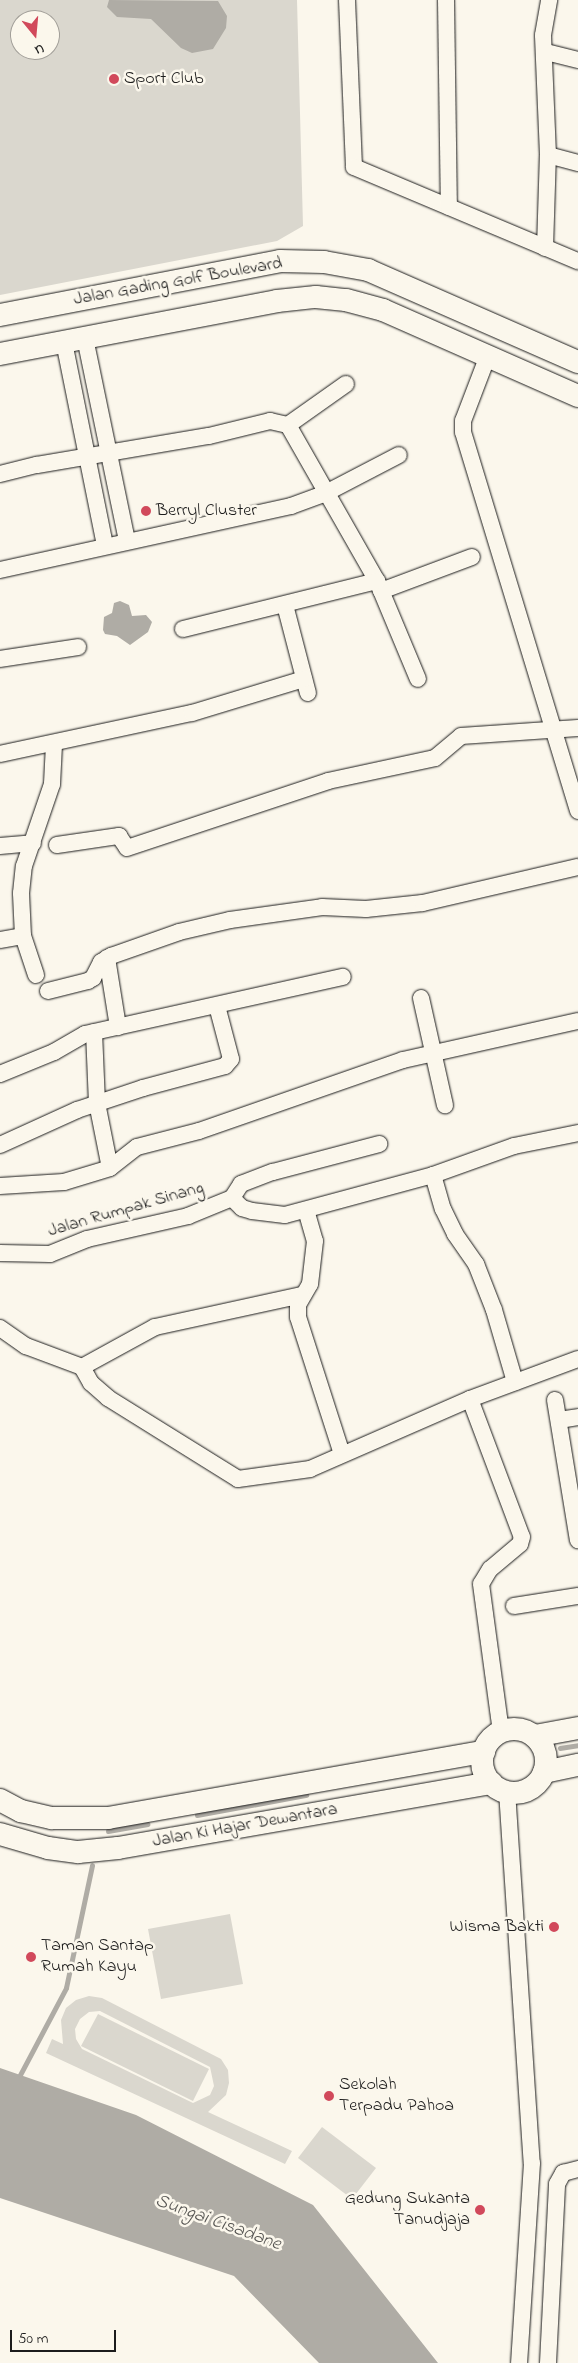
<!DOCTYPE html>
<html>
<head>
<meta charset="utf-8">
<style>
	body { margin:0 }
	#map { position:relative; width:578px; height:2363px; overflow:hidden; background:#fbf7ec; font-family:"Indie Flower",sans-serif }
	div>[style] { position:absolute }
	.green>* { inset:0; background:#dad7ce }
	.water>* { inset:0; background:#afaca5 }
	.stream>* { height:4.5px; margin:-2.25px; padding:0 2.25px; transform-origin:2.25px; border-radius:2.25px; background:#afaca5 }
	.roads { filter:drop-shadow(0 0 1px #1c1c1c) drop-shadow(0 0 1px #1c1c1c) }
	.street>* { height:16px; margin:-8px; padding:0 8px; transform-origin:8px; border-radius:8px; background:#fbf7ec }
	.secondary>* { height:22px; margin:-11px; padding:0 11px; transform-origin:11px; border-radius:11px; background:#fbf7ec }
	.secondary>.ring { margin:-11px; padding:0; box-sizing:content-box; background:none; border:22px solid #fbf7ec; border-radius:50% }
	.dots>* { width:14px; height:14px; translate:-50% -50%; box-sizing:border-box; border:2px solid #fbf7ec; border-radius:50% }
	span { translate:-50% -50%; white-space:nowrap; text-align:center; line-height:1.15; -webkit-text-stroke:5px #fbf7ec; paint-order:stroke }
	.poi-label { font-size:18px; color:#1c1c1c }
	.left { translate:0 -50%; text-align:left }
	.right { translate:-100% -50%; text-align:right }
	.street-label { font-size:18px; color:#1c1c1c }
	.water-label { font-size:19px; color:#575653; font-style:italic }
	.north { position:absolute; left:10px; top:10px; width:50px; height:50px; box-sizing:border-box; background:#fbf7ec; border:1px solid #a29f99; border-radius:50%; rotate:163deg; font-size:14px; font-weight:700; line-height:20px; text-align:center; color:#1c1c1c }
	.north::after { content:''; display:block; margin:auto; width:18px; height:22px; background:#d1495b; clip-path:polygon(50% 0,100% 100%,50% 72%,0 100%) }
	.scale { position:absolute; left:10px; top:2330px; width:106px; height:22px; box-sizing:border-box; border:2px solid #1c1c1c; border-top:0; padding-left:6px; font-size:15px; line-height:18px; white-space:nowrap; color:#1c1c1c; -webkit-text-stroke:4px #fbf7ec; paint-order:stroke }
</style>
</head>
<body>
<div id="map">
	<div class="green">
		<i style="clip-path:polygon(evenodd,0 0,297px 0,303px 226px,277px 241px,0 295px,0 0,20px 20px,50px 20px,50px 50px,20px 50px,20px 20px)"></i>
		<i style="clip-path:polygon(230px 1914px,243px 1984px,161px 1999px,148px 1929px)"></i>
		<i style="clip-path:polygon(evenodd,89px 1996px,102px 1998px,221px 2059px,228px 2070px,229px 2083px,226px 2095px,208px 2112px,292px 2151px,285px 2164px,46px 2053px,52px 2039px,63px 2044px,61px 2020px,66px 2008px,76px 2000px,89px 1996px,100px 2011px,210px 2067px,214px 2086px,210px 2095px,193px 2103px,82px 2049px,76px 2039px,75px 2029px,80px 2019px,89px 2012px,100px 2011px)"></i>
		<i style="clip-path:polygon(98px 2014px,209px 2069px,193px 2101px,81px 2046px)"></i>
		<i style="clip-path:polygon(322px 2127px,376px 2168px,352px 2199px,298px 2158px)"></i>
	</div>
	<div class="water">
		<i style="clip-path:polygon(109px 0,218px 1px,227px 16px,226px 28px,213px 49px,192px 53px,181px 48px,151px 19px,117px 17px,107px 7px)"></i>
		<i style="clip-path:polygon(120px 601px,129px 605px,132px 616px,146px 615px,152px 622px,148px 632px,130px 645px,117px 636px,105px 634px,103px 630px,104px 617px,112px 613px,114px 603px)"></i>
		<i style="clip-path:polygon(0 2068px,136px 2115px,313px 2205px,438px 2363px,319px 2363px,234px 2276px,0 2198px)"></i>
	</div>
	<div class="stream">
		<i style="left:560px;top:1748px;width:18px;rotate:-9deg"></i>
		<i style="left:197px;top:1815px;width:111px;rotate:-10.4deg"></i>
		<i style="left:108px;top:1831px;width:40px;rotate:-10deg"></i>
		<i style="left:20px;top:2075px;width:98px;rotate:-62.1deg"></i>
		<i style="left:66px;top:1988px;width:125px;rotate:-78deg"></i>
	</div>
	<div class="roads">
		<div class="street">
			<i style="left:347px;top:0;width:167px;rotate:87.6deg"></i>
			<i style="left:354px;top:167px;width:243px;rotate:22.8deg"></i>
			<i style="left:446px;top:0;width:207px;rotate:89.2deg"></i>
			<i style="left:546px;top:52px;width:33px;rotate:14deg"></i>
			<i style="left:548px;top:155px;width:31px;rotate:15deg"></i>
			<i style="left:545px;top:248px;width:93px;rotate:-88.2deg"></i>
			<i style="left:548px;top:155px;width:120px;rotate:-92.4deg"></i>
			<i style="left:543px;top:35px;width:36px;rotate:-80deg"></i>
			<i style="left:85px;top:338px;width:207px;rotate:78.3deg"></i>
			<i style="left:64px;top:342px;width:207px;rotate:78.6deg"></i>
			<i style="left:487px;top:358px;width:67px;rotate:110.9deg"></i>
			<i style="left:463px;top:421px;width:11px;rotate:90deg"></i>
			<i style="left:463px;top:432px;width:396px;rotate:73.1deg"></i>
			<i style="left:288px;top:425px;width:71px;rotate:-35.3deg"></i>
			<i style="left:0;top:474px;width:38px;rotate:-14deg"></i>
			<i style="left:37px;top:465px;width:174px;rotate:-9.6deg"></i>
			<i style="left:209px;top:436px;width:63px;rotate:-13.8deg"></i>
			<i style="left:270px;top:421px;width:18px;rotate:13deg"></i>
			<i style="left:288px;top:425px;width:180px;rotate:60.3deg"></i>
			<i style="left:377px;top:581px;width:106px;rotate:67.3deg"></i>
			<i style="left:0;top:570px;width:298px;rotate:-12.4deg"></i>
			<i style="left:291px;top:506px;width:37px;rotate:-20deg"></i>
			<i style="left:326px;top:493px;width:82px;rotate:-27.5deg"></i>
			<i style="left:381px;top:591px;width:97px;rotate:-20.5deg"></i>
			<i style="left:285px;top:605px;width:91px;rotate:75.4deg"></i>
			<i style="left:183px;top:629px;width:200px;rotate:-13.9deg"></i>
			<i style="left:0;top:659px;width:79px;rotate:-8.7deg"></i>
			<i style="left:0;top:754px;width:196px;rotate:-12.1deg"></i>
			<i style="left:192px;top:713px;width:117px;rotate:-16.9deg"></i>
			<i style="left:57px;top:845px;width:63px;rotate:-8.3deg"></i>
			<i style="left:119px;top:836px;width:14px;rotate:56deg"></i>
			<i style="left:127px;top:848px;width:212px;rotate:-18.4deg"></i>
			<i style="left:328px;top:781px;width:109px;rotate:-12.1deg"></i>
			<i style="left:435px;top:758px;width:34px;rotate:-40deg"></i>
			<i style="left:461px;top:736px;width:117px;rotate:-3.9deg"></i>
			<i style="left:0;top:846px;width:33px;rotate:-5deg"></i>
			<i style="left:0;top:940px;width:23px;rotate:-10deg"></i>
			<i style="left:107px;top:958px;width:70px;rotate:80.9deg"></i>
			<i style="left:36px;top:975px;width:41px;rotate:-108.4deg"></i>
			<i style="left:23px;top:936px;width:43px;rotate:-92.7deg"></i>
			<i style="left:21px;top:893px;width:27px;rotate:-84deg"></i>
			<i style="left:24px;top:866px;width:87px;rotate:-71.1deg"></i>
			<i style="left:52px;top:784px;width:40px;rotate:-87.1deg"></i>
			<i style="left:48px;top:991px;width:41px;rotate:-14deg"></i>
			<i style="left:88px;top:981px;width:6px;rotate:-31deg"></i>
			<i style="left:93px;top:978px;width:18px;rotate:-63deg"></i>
			<i style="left:101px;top:962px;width:12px;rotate:-31deg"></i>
			<i style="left:111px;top:956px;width:72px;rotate:-19.4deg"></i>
			<i style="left:179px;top:932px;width:52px;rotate:-13.2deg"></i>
			<i style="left:230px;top:920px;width:93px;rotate:-8deg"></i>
			<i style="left:322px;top:907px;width:44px;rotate:2.6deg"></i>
			<i style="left:366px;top:909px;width:57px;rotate:-6deg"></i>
			<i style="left:423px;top:903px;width:159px;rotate:-13.1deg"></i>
			<i style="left:421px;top:998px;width:110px;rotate:77.4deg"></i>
			<i style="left:94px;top:1032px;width:71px;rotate:87.6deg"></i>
			<i style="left:97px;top:1103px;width:66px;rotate:78.7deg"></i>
			<i style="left:0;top:1074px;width:58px;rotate:-22.2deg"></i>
			<i style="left:54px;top:1052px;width:36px;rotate:-30deg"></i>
			<i style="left:85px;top:1034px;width:264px;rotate:-12.5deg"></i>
			<i style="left:0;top:1145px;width:85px;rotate:-24.4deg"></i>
			<i style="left:77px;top:1110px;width:70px;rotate:-18.4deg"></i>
			<i style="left:143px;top:1088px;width:85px;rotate:-15deg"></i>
			<i style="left:225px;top:1066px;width:9px;rotate:-49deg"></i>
			<i style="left:231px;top:1059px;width:55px;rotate:-104.8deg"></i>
			<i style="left:433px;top:1175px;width:35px;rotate:74deg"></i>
			<i style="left:443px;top:1209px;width:28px;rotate:64deg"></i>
			<i style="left:455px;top:1234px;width:37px;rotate:55deg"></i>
			<i style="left:476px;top:1264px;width:49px;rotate:68.6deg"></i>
			<i style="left:494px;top:1310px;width:75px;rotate:73.7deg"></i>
			<i style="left:0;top:1186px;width:64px;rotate:-3.6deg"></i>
			<i style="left:64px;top:1182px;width:48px;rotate:-16.9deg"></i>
			<i style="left:110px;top:1168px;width:34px;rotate:-38deg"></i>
			<i style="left:137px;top:1147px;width:64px;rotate:-14.5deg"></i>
			<i style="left:199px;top:1131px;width:216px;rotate:-19.2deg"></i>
			<i style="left:403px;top:1060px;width:179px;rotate:-12.6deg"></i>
			<i style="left:232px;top:1198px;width:14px;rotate:45deg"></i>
			<i style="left:242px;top:1208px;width:10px;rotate:17deg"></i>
			<i style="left:252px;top:1211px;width:33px;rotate:7deg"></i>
			<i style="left:285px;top:1215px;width:153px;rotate:-15.1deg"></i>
			<i style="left:433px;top:1175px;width:86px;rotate:-19.7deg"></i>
			<i style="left:514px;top:1146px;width:65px;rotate:-11.5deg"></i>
			<i style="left:232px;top:1198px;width:17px;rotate:-57deg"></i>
			<i style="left:241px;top:1184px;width:34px;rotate:-21deg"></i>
			<i style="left:273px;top:1172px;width:110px;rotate:-14.8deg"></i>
			<i style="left:306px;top:1210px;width:32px;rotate:74deg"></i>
			<i style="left:315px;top:1241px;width:43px;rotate:96.6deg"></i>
			<i style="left:310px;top:1284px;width:24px;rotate:120deg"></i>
			<i style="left:298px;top:1305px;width:12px;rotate:90deg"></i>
			<i style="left:298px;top:1317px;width:144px;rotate:72.2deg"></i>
			<i style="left:0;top:1253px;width:50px;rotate:1.1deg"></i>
			<i style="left:50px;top:1254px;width:40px;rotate:-22deg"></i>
			<i style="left:87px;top:1239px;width:104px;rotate:-12.8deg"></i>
			<i style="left:188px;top:1216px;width:48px;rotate:-22.2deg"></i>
			<i style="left:0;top:1328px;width:32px;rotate:35deg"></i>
			<i style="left:26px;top:1346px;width:60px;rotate:20.6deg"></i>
			<i style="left:82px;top:1367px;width:18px;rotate:61deg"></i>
			<i style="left:91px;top:1383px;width:23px;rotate:41deg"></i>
			<i style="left:108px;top:1398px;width:153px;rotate:31.9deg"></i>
			<i style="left:238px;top:1479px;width:73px;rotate:-7.9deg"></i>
			<i style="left:310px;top:1469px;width:175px;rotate:-23.6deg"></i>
			<i style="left:470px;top:1399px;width:115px;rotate:-20.3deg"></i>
			<i style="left:82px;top:1367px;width:83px;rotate:-28.7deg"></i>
			<i style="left:155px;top:1327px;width:150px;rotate:-12.3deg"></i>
			<i style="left:470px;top:1399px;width:147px;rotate:69.4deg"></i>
			<i style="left:522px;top:1537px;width:7px;rotate:106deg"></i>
			<i style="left:520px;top:1544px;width:39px;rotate:140deg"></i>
			<i style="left:490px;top:1569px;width:17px;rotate:121deg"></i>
			<i style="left:481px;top:1584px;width:149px;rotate:82.3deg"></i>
			<i style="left:555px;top:1400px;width:142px;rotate:80.7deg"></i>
			<i style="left:559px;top:1420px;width:19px;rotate:-9deg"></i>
			<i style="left:514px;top:1606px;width:65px;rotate:-8.9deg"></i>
			<i style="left:507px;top:1791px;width:373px;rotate:86.2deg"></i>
			<i style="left:532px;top:2163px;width:200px;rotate:93.7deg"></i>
			<i style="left:548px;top:2363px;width:179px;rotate:-87.1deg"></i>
			<i style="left:557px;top:2184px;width:13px;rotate:-61deg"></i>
			<i style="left:563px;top:2173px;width:16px;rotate:-15deg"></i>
		</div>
		<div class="secondary">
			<i style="left:0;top:315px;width:285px;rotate:-10.9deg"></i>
			<i style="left:280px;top:261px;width:44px;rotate:1.3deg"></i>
			<i style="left:324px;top:262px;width:45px;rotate:10.3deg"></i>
			<i style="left:368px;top:270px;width:229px;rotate:23.7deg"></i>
			<i style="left:0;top:354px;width:282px;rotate:-10.8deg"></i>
			<i style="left:277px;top:301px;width:39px;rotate:-6deg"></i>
			<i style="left:316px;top:297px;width:30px;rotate:6deg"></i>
			<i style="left:346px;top:300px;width:38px;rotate:15deg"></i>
			<i style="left:383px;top:310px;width:213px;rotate:23.8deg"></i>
			<i class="ring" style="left:482px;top:1729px;width:42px;height:42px"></i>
			<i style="left:535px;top:1736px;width:44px;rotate:-10.5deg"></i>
			<i style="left:544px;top:1772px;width:35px;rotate:-12deg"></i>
			<i style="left:0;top:1800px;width:24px;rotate:28deg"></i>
			<i style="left:21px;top:1811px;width:32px;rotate:13deg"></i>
			<i style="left:52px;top:1818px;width:56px"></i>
			<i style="left:108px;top:1818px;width:382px;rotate:-10deg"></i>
			<i style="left:0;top:1834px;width:50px;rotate:16.3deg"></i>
			<i style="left:48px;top:1848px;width:30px;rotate:8deg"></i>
			<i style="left:78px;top:1852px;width:40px;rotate:-5.7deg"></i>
			<i style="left:118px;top:1848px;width:379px;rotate:-9.9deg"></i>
		</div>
	</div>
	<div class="dots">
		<i style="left:114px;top:79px;background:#d1495b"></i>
		<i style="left:146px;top:511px;background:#d1495b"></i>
		<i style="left:554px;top:1927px;background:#d1495b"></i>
		<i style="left:31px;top:1957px;background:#d1495b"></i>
		<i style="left:329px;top:2096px;background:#d1495b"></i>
		<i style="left:480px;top:2210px;background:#d1495b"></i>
	</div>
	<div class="poi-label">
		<span class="left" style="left:124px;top:79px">Sport Club</span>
		<span class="left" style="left:156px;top:511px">Berryl Cluster</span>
		<span class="right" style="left:544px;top:1927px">Wisma Bakti</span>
		<span class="left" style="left:41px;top:1957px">Taman Santap<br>Rumah Kayu</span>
		<span class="left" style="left:339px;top:2096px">Sekolah<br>Terpadu Pahoa</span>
		<span class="right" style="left:470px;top:2210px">Gedung Sukanta<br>Tanudjaja</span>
	</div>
	<div class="street-label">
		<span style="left:178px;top:282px;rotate:-10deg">Jalan Gading Golf Boulevard</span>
		<span style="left:126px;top:1210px;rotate:-16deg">Jalan Rumpak Sinang</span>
		<span style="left:245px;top:1826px;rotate:-10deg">Jalan Ki Hajar Dewantara</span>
	</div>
	<div class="water-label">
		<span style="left:218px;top:2223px;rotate:20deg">Sungai Cisadane</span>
	</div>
	<div class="north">U</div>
	<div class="scale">50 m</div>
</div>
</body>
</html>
